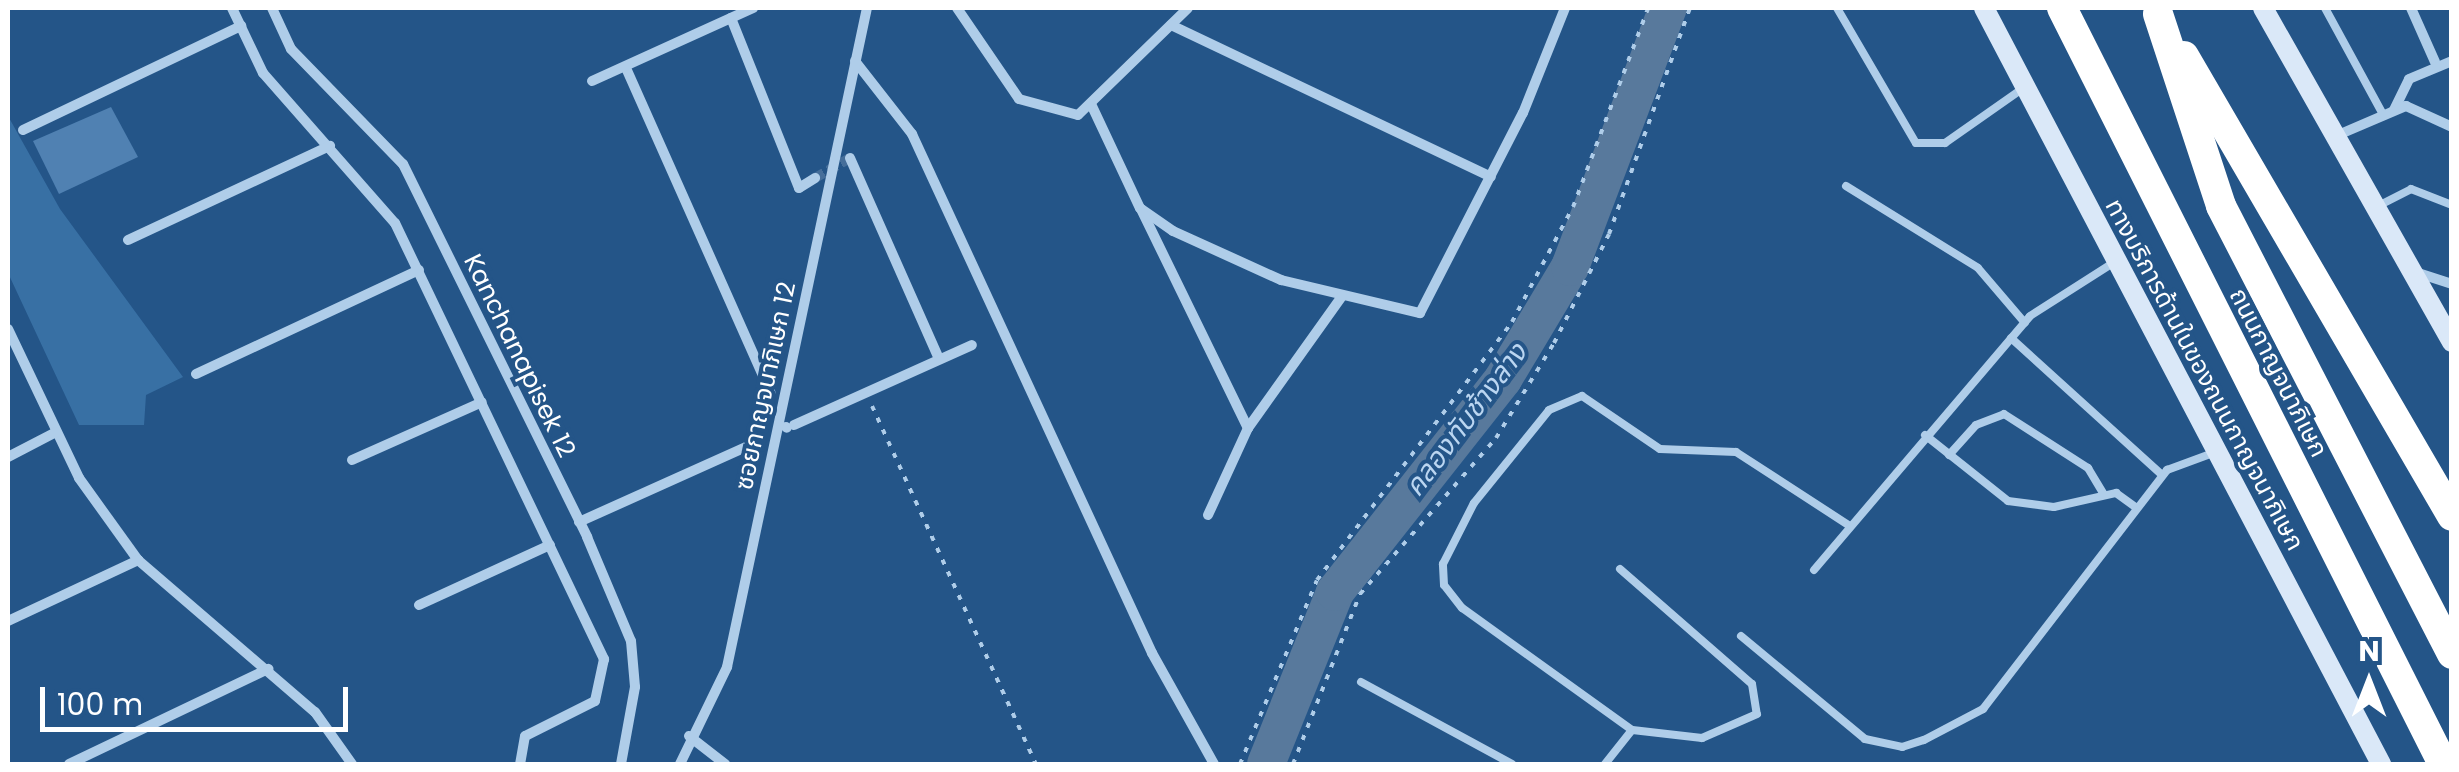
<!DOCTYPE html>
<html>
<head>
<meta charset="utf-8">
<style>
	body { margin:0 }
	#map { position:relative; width:2459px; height:772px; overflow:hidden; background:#245588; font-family:Poppins,"Noto Sans Thai",sans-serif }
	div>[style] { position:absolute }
	.green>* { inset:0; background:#3870a4 }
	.river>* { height:38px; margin:-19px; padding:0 19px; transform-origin:19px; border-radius:19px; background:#58799c }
	.building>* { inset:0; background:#5081b2 }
	.street-tunnel>* { height:10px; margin-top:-5px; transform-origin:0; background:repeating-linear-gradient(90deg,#456e9a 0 10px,transparent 0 15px) }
	.path>* { height:4px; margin-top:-2px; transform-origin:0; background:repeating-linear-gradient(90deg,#afcde9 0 5px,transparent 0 13px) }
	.lane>* { height:8px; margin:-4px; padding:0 4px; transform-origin:4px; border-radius:4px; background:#afcde9 }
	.street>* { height:10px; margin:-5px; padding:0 5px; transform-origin:5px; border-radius:5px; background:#afcde9 }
	.secondary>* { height:20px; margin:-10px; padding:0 10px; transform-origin:10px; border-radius:10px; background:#dae8f8 }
	.highway>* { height:30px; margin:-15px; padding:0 15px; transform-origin:15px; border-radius:15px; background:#fff }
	span { translate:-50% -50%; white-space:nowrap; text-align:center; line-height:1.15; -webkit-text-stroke:8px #245588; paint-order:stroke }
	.street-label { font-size:25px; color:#fff }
	.water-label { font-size:28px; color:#bbd6f1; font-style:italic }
	.frame { position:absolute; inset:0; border:10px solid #fff; pointer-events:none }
	.north { position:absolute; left:2319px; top:632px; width:100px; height:100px; -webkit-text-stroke:8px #245588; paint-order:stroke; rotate:0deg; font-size:28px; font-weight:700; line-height:40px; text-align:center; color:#fff }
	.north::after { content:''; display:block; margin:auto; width:35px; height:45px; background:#fff; clip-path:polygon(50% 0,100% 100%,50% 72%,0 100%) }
	.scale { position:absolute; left:40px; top:687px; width:308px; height:45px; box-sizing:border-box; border:5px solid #fff; border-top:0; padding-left:12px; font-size:30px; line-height:35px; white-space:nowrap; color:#fff; -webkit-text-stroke:8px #245588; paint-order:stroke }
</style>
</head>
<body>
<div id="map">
	<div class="green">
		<i style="clip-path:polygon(8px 116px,60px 209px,183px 377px,146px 395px,144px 425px,79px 425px,8px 273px)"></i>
	</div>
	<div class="river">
		<i style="left:1266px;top:764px;width:185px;rotate:-68.1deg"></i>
		<i style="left:1335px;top:592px;width:271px;rotate:-51.7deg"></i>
		<i style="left:1503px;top:379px;width:131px;rotate:-59.1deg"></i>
		<i style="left:1570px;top:267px;width:277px;rotate:-69.3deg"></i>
	</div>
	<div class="building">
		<i style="clip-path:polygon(111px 107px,138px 157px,59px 194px,33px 141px)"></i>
	</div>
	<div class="street-tunnel">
		<i style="left:815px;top:178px;width:40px;rotate:-29.7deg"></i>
	</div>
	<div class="path">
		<i style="left:872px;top:406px;width:394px;rotate:65.4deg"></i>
		<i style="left:1240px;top:764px;width:199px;rotate:-67.3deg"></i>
		<i style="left:1317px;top:580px;width:323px;rotate:-52.9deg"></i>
		<i style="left:1512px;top:322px;width:130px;rotate:-62.1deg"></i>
		<i style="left:1573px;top:207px;width:213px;rotate:-69.3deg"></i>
		<i style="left:1293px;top:764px;width:183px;rotate:-68.5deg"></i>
		<i style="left:1360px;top:594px;width:207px;rotate:-48.9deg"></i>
		<i style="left:1496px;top:438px;width:111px;rotate:-58.6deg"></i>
		<i style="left:1554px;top:343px;width:122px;rotate:-63.2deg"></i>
		<i style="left:1609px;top:234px;width:240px;rotate:-70.3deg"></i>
	</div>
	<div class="lane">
		<i style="left:1837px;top:8px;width:156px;rotate:59.7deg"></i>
		<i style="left:1916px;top:143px;width:29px"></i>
		<i style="left:1945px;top:143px;width:94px;rotate:-35deg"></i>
		<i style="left:2325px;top:8px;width:123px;rotate:61.4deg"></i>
		<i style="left:1846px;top:186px;width:155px;rotate:31.8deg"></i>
		<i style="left:1978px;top:268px;width:72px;rotate:49.5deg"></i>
		<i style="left:2378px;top:206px;width:37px;rotate:-27deg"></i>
		<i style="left:2411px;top:189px;width:44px;rotate:21.3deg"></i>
		<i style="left:2011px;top:338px;width:204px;rotate:42.2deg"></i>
		<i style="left:1925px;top:435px;width:106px;rotate:38.5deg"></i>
		<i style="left:2008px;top:501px;width:46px;rotate:7.4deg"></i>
		<i style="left:2054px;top:507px;width:64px;rotate:-12.7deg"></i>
		<i style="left:2116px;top:493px;width:24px;rotate:36deg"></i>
		<i style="left:1949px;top:455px;width:40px;rotate:-48deg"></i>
		<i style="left:1976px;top:425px;width:30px;rotate:-21deg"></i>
		<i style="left:2004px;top:414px;width:100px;rotate:32.7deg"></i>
		<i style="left:2088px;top:468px;width:29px;rotate:59deg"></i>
		<i style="left:1620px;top:569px;width:175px;rotate:41.1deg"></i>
		<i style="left:1752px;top:684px;width:30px;rotate:81deg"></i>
		<i style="left:1757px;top:714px;width:60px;rotate:156.4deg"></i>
		<i style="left:1702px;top:738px;width:70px;rotate:-173.5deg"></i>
		<i style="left:1632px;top:730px;width:209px;rotate:-144.3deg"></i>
		<i style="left:1462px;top:608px;width:29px;rotate:-128deg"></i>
		<i style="left:1444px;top:585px;width:21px;rotate:-93deg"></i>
		<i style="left:1443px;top:564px;width:68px;rotate:-63.1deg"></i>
		<i style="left:1474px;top:503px;width:119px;rotate:-51.1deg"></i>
		<i style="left:1549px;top:410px;width:36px;rotate:-23deg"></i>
		<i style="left:1582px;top:396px;width:94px;rotate:34.2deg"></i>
		<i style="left:1660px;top:449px;width:76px;rotate:2.3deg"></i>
		<i style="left:1736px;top:452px;width:136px;rotate:33deg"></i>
		<i style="left:1814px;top:570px;width:333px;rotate:-49.6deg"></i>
		<i style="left:2030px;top:316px;width:102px;rotate:-32.6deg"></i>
		<i style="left:1741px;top:636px;width:161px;rotate:39.7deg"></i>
		<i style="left:1865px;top:739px;width:38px;rotate:12deg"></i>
		<i style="left:1902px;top:747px;width:23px;rotate:-18deg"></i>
		<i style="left:1924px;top:740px;width:67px;rotate:-27.7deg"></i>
		<i style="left:1983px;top:709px;width:302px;rotate:-52.4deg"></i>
		<i style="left:2167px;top:470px;width:52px;rotate:-20.2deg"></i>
		<i style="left:1361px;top:682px;width:172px;rotate:28.5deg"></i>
		<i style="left:1605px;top:764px;width:43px;rotate:-51.5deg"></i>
	</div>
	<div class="street">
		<i style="left:232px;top:8px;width:72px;rotate:64.5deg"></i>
		<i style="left:263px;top:73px;width:200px;rotate:48.7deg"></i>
		<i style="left:395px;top:223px;width:484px;rotate:64.4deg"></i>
		<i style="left:604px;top:659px;width:43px;rotate:102.1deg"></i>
		<i style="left:595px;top:701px;width:78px;rotate:153.4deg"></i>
		<i style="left:525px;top:736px;width:28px;rotate:100deg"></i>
		<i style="left:272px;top:8px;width:45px;rotate:65.1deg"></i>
		<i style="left:291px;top:49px;width:161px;rotate:45.8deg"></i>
		<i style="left:403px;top:164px;width:416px;rotate:63.7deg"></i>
		<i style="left:587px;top:537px;width:113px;rotate:67.1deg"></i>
		<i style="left:631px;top:641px;width:46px;rotate:85deg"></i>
		<i style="left:635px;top:687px;width:78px;rotate:100.3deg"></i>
		<i style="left:957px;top:8px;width:110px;rotate:55.7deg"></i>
		<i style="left:1019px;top:99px;width:61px;rotate:15.2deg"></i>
		<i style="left:1078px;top:115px;width:153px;rotate:-44.2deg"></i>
		<i style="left:2411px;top:8px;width:59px;rotate:66deg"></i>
		<i style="left:731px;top:18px;width:183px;rotate:68.2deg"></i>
		<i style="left:799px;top:188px;width:19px;rotate:-32deg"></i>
		<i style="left:1171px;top:25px;width:354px;rotate:25.4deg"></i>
		<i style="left:855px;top:61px;width:93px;rotate:52deg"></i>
		<i style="left:912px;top:134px;width:572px;rotate:65.18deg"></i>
		<i style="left:1152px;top:653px;width:127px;rotate:60.8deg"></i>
		<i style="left:626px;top:68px;width:355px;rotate:66deg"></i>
		<i style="left:592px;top:81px;width:177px;rotate:-24.4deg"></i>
		<i style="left:1091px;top:104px;width:115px;rotate:64.8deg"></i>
		<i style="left:1140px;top:208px;width:40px;rotate:34.9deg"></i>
		<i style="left:1173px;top:231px;width:119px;rotate:24.4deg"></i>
		<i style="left:1281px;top:280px;width:143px;rotate:13.4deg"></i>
		<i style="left:1420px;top:313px;width:225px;rotate:-62.8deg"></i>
		<i style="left:1523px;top:113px;width:113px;rotate:-68.2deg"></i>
		<i style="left:2394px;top:110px;width:34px;rotate:-64deg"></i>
		<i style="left:2409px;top:79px;width:47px;rotate:-22.7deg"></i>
		<i style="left:23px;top:130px;width:242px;rotate:-25.5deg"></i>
		<i style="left:2338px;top:135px;width:74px;rotate:-23.1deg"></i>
		<i style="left:2406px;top:106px;width:51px;rotate:24.5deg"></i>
		<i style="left:850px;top:158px;width:220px;rotate:66.1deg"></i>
		<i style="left:1141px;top:209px;width:244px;rotate:64deg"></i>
		<i style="left:128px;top:240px;width:223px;rotate:-25deg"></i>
		<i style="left:2415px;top:272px;width:39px;rotate:18deg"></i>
		<i style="left:8px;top:329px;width:165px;rotate:64.5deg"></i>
		<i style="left:79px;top:478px;width:101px;rotate:54.3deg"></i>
		<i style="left:138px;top:560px;width:233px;rotate:40.7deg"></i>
		<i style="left:315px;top:712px;width:64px;rotate:54.6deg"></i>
		<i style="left:196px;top:374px;width:246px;rotate:-25deg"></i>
		<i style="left:794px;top:425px;width:195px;rotate:-24.2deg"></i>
		<i style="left:786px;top:427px;width:1px;rotate:45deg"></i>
		<i style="left:8px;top:457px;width:54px;rotate:-27.5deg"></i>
		<i style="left:352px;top:460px;width:142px;rotate:-24deg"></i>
		<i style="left:1208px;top:515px;width:96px;rotate:-65.3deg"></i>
		<i style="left:1248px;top:428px;width:162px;rotate:-54.5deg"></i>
		<i style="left:579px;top:522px;width:197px;rotate:-24.2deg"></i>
		<i style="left:419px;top:605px;width:144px;rotate:-24.6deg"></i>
		<i style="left:8px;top:621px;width:144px;rotate:-25.1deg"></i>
		<i style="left:689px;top:736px;width:46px;rotate:37.9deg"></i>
		<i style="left:69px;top:764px;width:221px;rotate:-25.5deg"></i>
		<i style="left:680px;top:764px;width:108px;rotate:-64.1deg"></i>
		<i style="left:727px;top:667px;width:674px;rotate:-78.01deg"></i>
	</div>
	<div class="secondary">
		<i style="left:1984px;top:8px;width:854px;rotate:62.29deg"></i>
		<i style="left:2263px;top:8px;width:384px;rotate:60.5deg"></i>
	</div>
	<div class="highway">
		<i style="left:2062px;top:8px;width:847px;rotate:63.25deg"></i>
		<i style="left:2158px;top:14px;width:202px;rotate:71.8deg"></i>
		<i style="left:2221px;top:206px;width:504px;rotate:62.72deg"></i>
		<i style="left:2184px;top:56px;width:532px;rotate:59.77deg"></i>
	</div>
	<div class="street-label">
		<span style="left:519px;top:356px;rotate:64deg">Kanchanapisek 12</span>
		<span style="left:2278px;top:373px;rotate:63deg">ถนนกาญจนาภิเษก</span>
		<span style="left:2204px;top:375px;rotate:62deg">ทางบริการด้านในของถนนกาญจนาภิเษก</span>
		<span style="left:766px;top:386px;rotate:-78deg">ซอยกาญจนาภิเษก 12</span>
	</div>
	<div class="water-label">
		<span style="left:1466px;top:420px;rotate:-53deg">คลองทับช้างล่าง</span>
	</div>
	<div class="frame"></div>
	<div class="north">N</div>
	<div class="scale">100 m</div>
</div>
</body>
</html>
